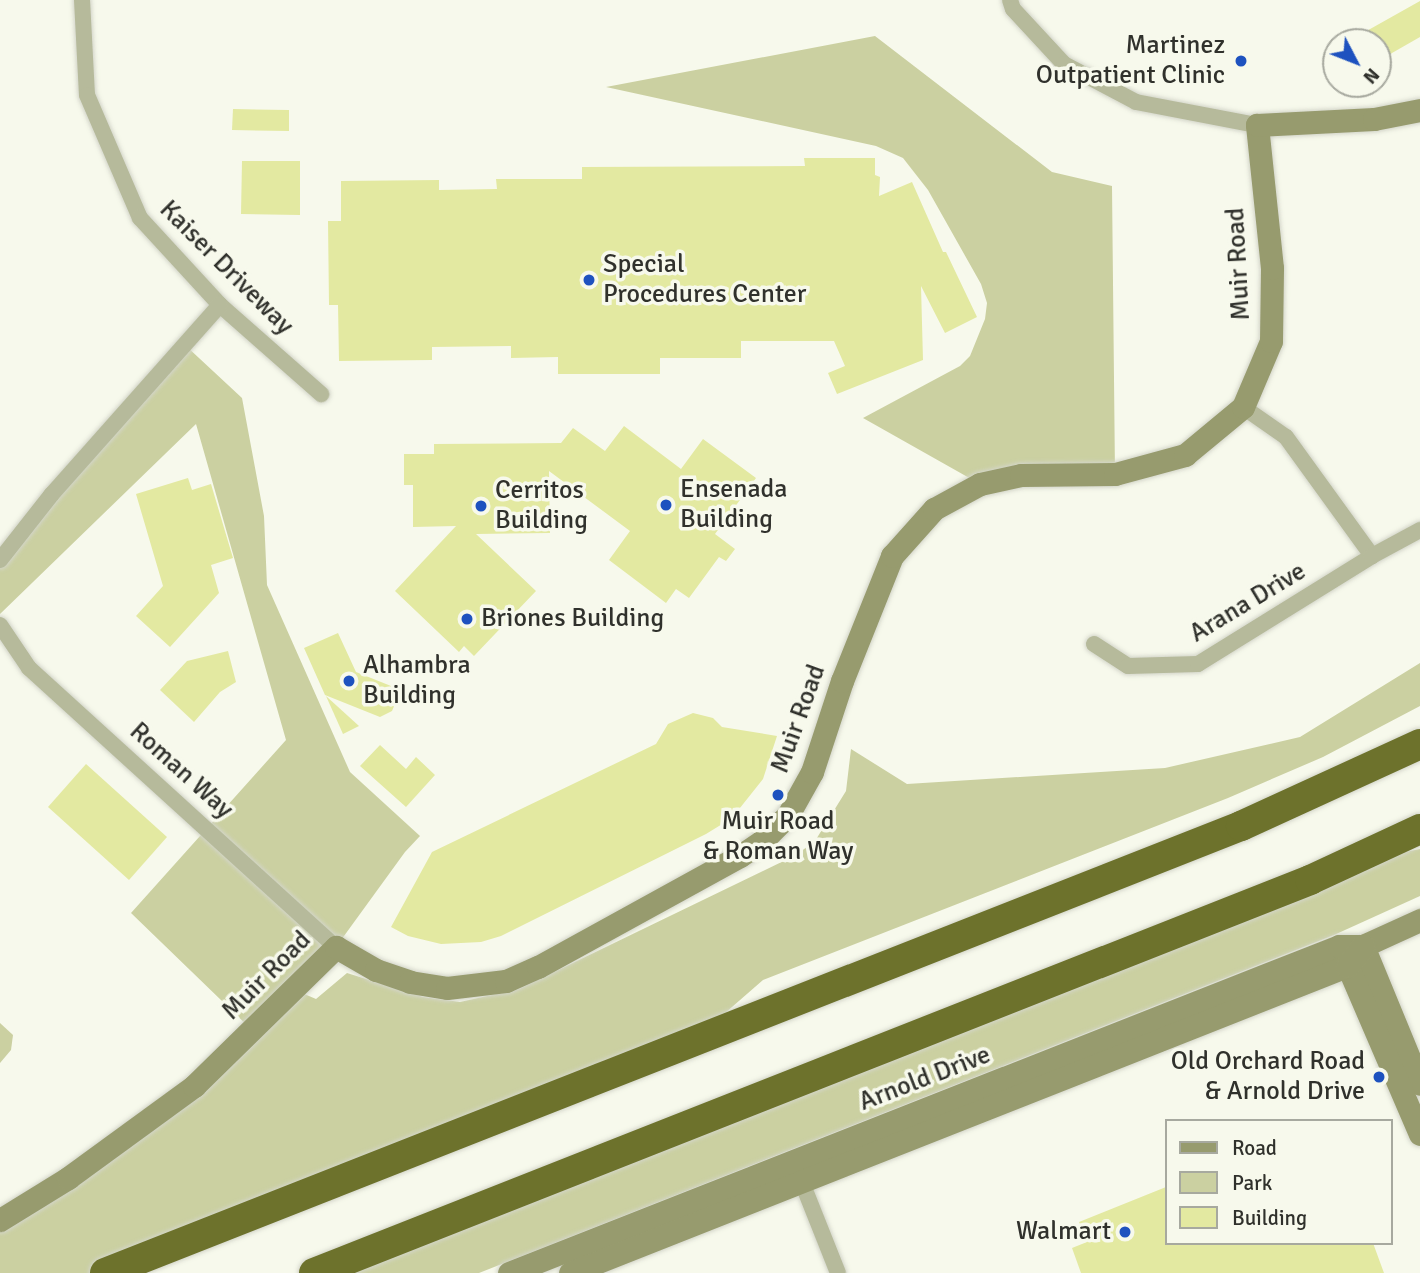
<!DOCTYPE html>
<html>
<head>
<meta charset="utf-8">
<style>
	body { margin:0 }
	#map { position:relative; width:1420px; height:1273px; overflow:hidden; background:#f7f9ec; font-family:Signika,sans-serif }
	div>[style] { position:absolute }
	.green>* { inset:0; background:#cbd0a1 }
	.building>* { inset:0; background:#e3e9a1 }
	.roads { filter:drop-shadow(0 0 2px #d3d5c9) drop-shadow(0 0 2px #d3d5c9) }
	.street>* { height:16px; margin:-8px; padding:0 8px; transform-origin:8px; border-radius:8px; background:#b6ba9b }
	.secondary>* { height:23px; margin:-11.5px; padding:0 11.5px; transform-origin:11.5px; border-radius:11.5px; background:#979b6e }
	.highway>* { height:30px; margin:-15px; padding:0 15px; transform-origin:15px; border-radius:15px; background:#6d722c }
	.dots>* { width:19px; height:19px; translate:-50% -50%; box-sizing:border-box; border:4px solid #f7f9ec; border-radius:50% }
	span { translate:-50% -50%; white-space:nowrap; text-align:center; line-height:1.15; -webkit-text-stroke:7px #f7f9ec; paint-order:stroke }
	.poi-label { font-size:26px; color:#30312c }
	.right { translate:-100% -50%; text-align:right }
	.left { translate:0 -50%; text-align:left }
	.street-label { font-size:26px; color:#30312c }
	.legend { position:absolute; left:1165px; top:1119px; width:228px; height:126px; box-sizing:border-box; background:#f7f9ec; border:2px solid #a7a99f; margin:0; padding:9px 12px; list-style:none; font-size:21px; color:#30312c }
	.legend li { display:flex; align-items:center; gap:14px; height:35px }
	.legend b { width:35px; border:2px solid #a7a99f }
	.north { position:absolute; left:1322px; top:28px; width:70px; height:70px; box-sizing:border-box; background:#f7f9ec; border:2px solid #a7a99f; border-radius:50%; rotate:132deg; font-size:19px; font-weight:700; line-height:28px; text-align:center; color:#30312c }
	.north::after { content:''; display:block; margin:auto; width:24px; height:32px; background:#1e52bf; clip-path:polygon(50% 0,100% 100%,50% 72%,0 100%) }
</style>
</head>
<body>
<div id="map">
	<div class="green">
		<i style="clip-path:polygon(875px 36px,1052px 172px,1112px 186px,1115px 474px,980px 484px,863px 418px,960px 366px,970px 356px,985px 319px,987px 303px,981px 284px,928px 190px,903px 158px,876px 146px,606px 87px)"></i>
		<i style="clip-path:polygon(185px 345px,242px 398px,264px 516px,267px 585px,350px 772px,420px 836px,405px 852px,336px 947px,295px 990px,316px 999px,347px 973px,423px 997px,460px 1002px,519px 989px,796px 855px,815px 841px,846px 791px,851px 749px,907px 784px,1165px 768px,1300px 737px,1420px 663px,1420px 706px,1323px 757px,1228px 798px,763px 980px,693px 1041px,105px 1273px,0 1273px,0 1220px,252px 1030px,131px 913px,286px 740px,196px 424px,0 614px,0 560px)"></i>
		<i style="clip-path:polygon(1420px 849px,1420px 896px,1334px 935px,479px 1273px,314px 1273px,1350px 863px)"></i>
		<i style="clip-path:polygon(0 1023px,13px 1035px,11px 1050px,0 1063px)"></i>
	</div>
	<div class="building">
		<i style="clip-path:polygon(1420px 1px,1420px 37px,1378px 61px,1378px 42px,1347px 42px)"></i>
		<i style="clip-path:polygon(233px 109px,289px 110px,289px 131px,232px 130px)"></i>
		<i style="clip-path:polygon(804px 158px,875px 158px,875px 175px,880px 177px,879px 196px,912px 182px,943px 252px,946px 252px,977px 317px,945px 333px,921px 286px,923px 360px,837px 394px,828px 373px,845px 366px,834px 341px,741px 341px,741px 358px,660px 358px,660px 374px,558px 374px,558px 357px,511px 358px,511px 346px,432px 347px,432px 360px,339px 361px,338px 305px,329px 305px,328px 221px,341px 221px,341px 181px,439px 180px,439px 190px,497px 189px,496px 179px,582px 179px,582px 167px,805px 166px)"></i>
		<i style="clip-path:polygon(242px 161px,300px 161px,300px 215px,241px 214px)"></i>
		<i style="clip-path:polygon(624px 426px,681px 469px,703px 439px,756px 478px,715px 534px,735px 549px,726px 561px,719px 557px,689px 598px,676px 589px,666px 603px,609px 560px,630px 531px,549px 471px,550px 533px,476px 534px,536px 591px,474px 656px,464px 646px,459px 652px,395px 591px,456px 526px,413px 527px,413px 485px,404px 485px,404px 454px,434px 454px,434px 444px,561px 443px,573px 428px,605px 451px)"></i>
		<i style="clip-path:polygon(188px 478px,192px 490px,211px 484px,233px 558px,211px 565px,219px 593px,170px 647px,136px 616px,163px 586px,136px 494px)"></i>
		<i style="clip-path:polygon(338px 633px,356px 672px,401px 690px,392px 711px,380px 717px,325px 695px,304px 648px)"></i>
		<i style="clip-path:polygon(228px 651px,236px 682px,220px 692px,194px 722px,160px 690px,187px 661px)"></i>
		<i style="clip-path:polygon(326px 696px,359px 726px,343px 734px)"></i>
		<i style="clip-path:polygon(693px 713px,713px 718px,722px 727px,777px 736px,763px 779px,732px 818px,706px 834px,501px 936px,481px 942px,441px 944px,408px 936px,391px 927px,432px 852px,656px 744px,668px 724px)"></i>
		<i style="clip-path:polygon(380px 745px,406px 769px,416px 757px,435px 775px,406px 807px,360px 766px)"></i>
		<i style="clip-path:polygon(86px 764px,167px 837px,129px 880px,48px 807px)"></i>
		<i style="clip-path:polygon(1166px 1187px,1166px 1243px,1373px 1243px,1384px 1273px,1081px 1273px,1072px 1248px,1087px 1242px,1079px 1222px)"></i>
	</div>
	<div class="roads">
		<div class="street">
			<i style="left:82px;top:0;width:95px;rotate:87deg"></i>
			<i style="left:87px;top:95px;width:134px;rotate:66.7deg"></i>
			<i style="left:140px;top:218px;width:118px;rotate:47.4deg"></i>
			<i style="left:220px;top:305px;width:135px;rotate:41.4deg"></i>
			<i style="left:1010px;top:0;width:9px;rotate:72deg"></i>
			<i style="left:1013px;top:9px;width:75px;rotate:47.2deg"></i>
			<i style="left:1064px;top:64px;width:81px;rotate:27.8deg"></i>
			<i style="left:1136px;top:102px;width:123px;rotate:10.8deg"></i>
			<i style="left:1243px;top:407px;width:52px;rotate:34.9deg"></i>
			<i style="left:1286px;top:437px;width:147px;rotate:54.1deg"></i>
			<i style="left:0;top:560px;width:84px;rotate:-51.8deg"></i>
			<i style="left:52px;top:494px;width:253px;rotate:-48.4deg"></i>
			<i style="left:0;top:625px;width:52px;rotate:56deg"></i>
			<i style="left:29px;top:668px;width:415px;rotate:42.3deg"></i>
			<i style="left:1094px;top:644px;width:40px;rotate:32.9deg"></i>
			<i style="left:1128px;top:666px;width:70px;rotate:-1.6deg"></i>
			<i style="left:1198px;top:664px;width:205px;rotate:-31.8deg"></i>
			<i style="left:1372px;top:556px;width:55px;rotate:-28.4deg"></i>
			<i style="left:799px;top:1175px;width:105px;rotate:68.3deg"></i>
		</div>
		<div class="secondary">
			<i style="left:1363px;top:946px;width:149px;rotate:67.6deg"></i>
			<i style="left:1342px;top:953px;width:197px;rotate:66.7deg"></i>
			<i style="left:0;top:1220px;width:80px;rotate:-31.7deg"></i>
			<i style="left:68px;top:1178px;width:156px;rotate:-36.1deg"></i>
			<i style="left:194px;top:1086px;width:199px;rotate:-44.4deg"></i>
			<i style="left:336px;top:947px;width:46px;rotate:29.9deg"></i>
			<i style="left:376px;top:970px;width:36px;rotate:19deg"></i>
			<i style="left:410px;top:982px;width:37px;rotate:9deg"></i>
			<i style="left:447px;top:988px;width:59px;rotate:-6.8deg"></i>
			<i style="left:506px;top:981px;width:35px;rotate:-24deg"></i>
			<i style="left:538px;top:967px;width:230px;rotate:-28.8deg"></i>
			<i style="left:740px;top:856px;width:27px;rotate:-34deg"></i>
			<i style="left:762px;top:841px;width:37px;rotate:-45deg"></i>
			<i style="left:788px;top:815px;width:49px;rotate:-60.8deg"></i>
			<i style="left:812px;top:772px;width:96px;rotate:-71.8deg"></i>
			<i style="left:842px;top:681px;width:135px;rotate:-68.2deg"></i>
			<i style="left:892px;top:556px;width:63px;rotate:-48.2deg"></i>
			<i style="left:934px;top:509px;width:52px;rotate:-28.5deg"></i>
			<i style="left:980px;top:484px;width:42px;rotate:-12.4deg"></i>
			<i style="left:1021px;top:475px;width:94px;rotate:-0.6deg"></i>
			<i style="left:1115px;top:474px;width:73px;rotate:-15.2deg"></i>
			<i style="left:1185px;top:455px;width:75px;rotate:-39.6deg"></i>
			<i style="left:1243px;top:407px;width:72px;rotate:-67deg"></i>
			<i style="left:1271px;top:341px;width:73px;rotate:-89.2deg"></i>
			<i style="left:1272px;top:268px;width:144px;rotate:-96deg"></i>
			<i style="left:1257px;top:125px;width:117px;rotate:-2.9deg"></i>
			<i style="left:1374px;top:119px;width:47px;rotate:-11.1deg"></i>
			<i style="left:509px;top:1273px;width:892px;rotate:-21.5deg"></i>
			<i style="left:1339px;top:946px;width:24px"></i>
			<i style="left:1363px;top:946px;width:63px;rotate:-24.5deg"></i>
			<i style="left:570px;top:1273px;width:835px;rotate:-21.56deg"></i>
			<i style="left:1347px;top:966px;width:26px;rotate:-51deg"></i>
		</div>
		<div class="highway">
			<i style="left:105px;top:1273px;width:1221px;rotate:-21.48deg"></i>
			<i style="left:1241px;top:826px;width:197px;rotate:-24.6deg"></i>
			<i style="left:314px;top:1273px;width:1071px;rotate:-21.53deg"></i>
			<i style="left:1310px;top:880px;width:121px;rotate:-24.9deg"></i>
		</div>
	</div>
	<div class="dots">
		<i style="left:1241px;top:61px;background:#1e52bf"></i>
		<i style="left:589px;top:280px;background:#1e52bf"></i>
		<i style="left:666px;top:505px;background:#1e52bf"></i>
		<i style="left:481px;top:506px;background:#1e52bf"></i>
		<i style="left:467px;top:619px;background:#1e52bf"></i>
		<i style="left:349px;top:681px;background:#1e52bf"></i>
		<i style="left:778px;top:795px;background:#1e52bf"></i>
		<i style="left:1379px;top:1077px;background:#1e52bf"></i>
		<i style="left:1125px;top:1232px;background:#1e52bf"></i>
	</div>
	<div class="poi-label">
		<span class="right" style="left:1225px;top:61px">Martinez<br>Outpatient Clinic</span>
		<span class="left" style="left:603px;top:280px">Special<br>Procedures Center</span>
		<span class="left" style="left:680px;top:505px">Ensenada<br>Building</span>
		<span class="left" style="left:495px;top:506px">Cerritos<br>Building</span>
		<span class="left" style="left:481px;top:619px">Briones Building</span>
		<span class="left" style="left:363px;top:681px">Alhambra<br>Building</span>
		<span style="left:778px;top:837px">Muir Road<br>&amp; Roman Way</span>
		<span class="right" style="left:1365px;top:1077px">Old Orchard Road<br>&amp; Arnold Drive</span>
		<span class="right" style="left:1111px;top:1232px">Walmart</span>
	</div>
	<div class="street-label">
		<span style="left:1239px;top:264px;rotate:-93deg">Muir Road</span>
		<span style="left:226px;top:268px;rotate:45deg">Kaiser Driveway</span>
		<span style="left:1248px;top:603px;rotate:-31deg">Arana Drive</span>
		<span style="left:799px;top:719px;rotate:-70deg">Muir Road</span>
		<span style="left:181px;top:771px;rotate:42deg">Roman Way</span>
		<span style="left:267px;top:976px;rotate:-45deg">Muir Road</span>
		<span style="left:925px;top:1079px;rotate:-21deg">Arnold Drive</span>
	</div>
	<ul class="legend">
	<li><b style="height:9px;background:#979b6e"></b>Road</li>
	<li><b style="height:19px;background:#cbd0a1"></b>Park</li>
	<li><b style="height:19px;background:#e3e9a1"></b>Building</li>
	</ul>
	<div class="north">N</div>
</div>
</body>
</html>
